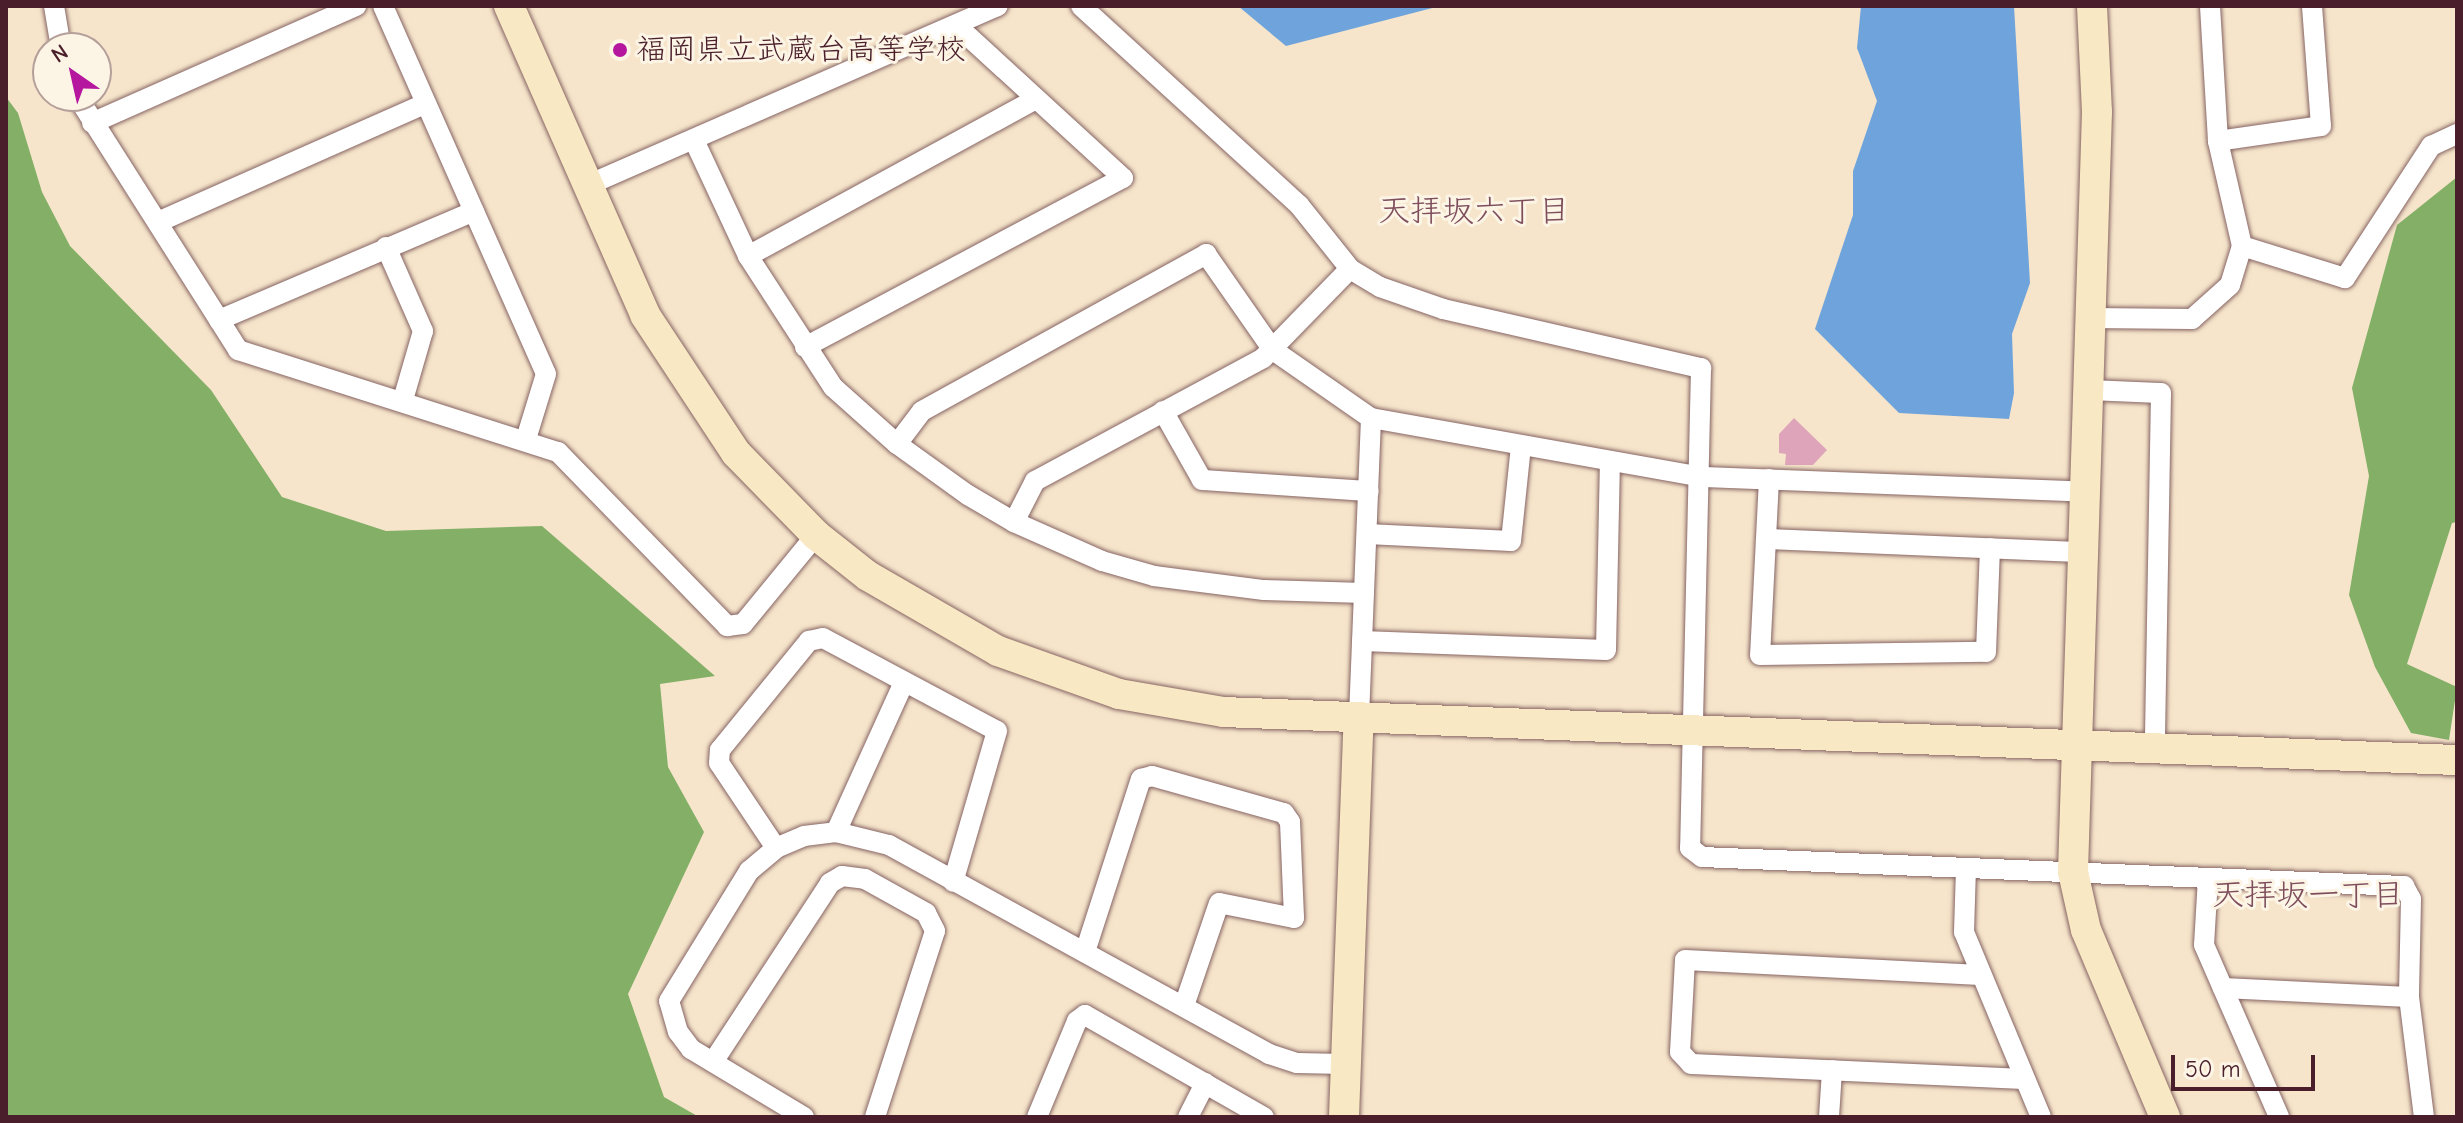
<!DOCTYPE html>
<html>
<head>
<meta charset="utf-8">
<style>
	body { margin:0 }
	#map { position:relative; width:2463px; height:1123px; overflow:hidden; background:#f6e5cb; font-family:"Comic Neue","Klee One",sans-serif }
	div>[style] { position:absolute }
	.forest>* { inset:0; background:#83af67 }
	.water>* { inset:0; background:#6ea3db }
	.building>* { inset:0; background:#dea5ba }
	.roads { filter:drop-shadow(0 0 2px #866463) drop-shadow(0 0 2px #866463) }
	.street>* { height:20px; margin:-10px; padding:0 10px; transform-origin:10px; border-radius:10px; background:#fff }
	.secondary>* { height:30px; margin:-15px; padding:0 15px; transform-origin:15px; border-radius:15px; background:#f8e8c3 }
	.dots>* { width:22px; height:22px; translate:-50% -50%; box-sizing:border-box; border:4px solid #fcf5e5; border-radius:50% }
	span { translate:-50% -50%; white-space:nowrap; text-align:center; line-height:1.15; -webkit-text-stroke:6px #fcf5e5; paint-order:stroke }
	.poi-label { font-size:30px; color:#4a1f2b }
	.left { translate:0 -50%; text-align:left }
	.neighbourhood-label { font-size:32px; color:#7e4e5d }
	.frame { position:absolute; inset:0; border:8px solid #4a1f2b; pointer-events:none }
	.north { position:absolute; left:32px; top:32px; width:80px; height:80px; box-sizing:border-box; background:#fcf5e5; border:2px solid #b59f9b; border-radius:50%; rotate:326deg; font-size:22px; font-weight:700; line-height:32px; text-align:center; color:#4a1f2b }
	.north::after { content:''; display:block; margin:auto; width:28px; height:36px; background:#b5179e; clip-path:polygon(50% 0,100% 100%,50% 72%,0 100%) }
	.scale { position:absolute; left:2171px; top:1055px; width:144px; height:36px; box-sizing:border-box; border:4px solid #4a1f2b; border-top:0; padding-left:10px; font-size:24px; line-height:28px; white-space:nowrap; color:#4a1f2b; -webkit-text-stroke:6px #fcf5e5; paint-order:stroke }
</style>
</head>
<body>
<div id="map">
	<div class="forest">
		<i style="clip-path:polygon(6px 97px,18px 113px,42px 192px,70px 246px,211px 390px,282px 497px,386px 531px,542px 526px,715px 676px,660px 684px,668px 767px,704px 832px,628px 994px,664px 1097px,699px 1117px,6px 1117px)"></i>
		<i style="clip-path:polygon(2457px 177px,2457px 522px,2452px 523px,2407px 664px,2457px 687px,2449px 740px,2411px 733px,2375px 667px,2349px 595px,2369px 476px,2352px 388px,2397px 225px)"></i>
	</div>
	<div class="water">
		<i style="clip-path:polygon(1238px 6px,1440px 6px,1286px 46px)"></i>
		<i style="clip-path:polygon(1861px 6px,2014px 6px,2030px 283px,2012px 334px,2014px 393px,2009px 419px,1899px 413px,1815px 329px,1853px 215px,1853px 171px,1877px 101px,1857px 48px)"></i>
	</div>
	<div class="building">
		<i style="clip-path:polygon(1794px 418px,1827px 450px,1813px 465px,1785px 465px,1786px 454px,1779px 453px,1779px 434px)"></i>
	</div>
	<div class="roads">
		<div class="street">
			<i style="left:54px;top:6px;width:43px;rotate:80.5deg"></i>
			<i style="left:383px;top:6px;width:402px;rotate:66.1deg"></i>
			<i style="left:546px;top:374px;width:68px;rotate:107.1deg"></i>
			<i style="left:1081px;top:6px;width:295px;rotate:42.4deg"></i>
			<i style="left:1299px;top:205px;width:82px;rotate:51.4deg"></i>
			<i style="left:1350px;top:269px;width:35px;rotate:31deg"></i>
			<i style="left:1380px;top:287px;width:67px;rotate:19.2deg"></i>
			<i style="left:1443px;top:309px;width:265px;rotate:12.9deg"></i>
			<i style="left:1701px;top:368px;width:480px;rotate:91.3deg"></i>
			<i style="left:1690px;top:848px;width:15px;rotate:37deg"></i>
			<i style="left:1702px;top:857px;width:703px;rotate:2.37deg"></i>
			<i style="left:2404px;top:886px;width:15px;rotate:62deg"></i>
			<i style="left:2411px;top:899px;width:98px;rotate:91.2deg"></i>
			<i style="left:2409px;top:997px;width:121px;rotate:82.9deg"></i>
			<i style="left:77px;top:96px;width:301px;rotate:57.6deg"></i>
			<i style="left:238px;top:350px;width:336px;rotate:17.7deg"></i>
			<i style="left:558px;top:452px;width:243px;rotate:45.8deg"></i>
			<i style="left:727px;top:626px;width:16px;rotate:-7deg"></i>
			<i style="left:743px;top:624px;width:115px;rotate:-50.6deg"></i>
			<i style="left:92px;top:123px;width:289px;rotate:-23.9deg"></i>
			<i style="left:694px;top:140px;width:128px;rotate:65deg"></i>
			<i style="left:748px;top:256px;width:156px;rotate:57deg"></i>
			<i style="left:833px;top:387px;width:86px;rotate:41.7deg"></i>
			<i style="left:897px;top:444px;width:87px;rotate:35.7deg"></i>
			<i style="left:968px;top:495px;width:53px;rotate:30.4deg"></i>
			<i style="left:1014px;top:522px;width:96px;rotate:23.9deg"></i>
			<i style="left:1102px;top:561px;width:54px;rotate:16.1deg"></i>
			<i style="left:1154px;top:576px;width:111px;rotate:7.3deg"></i>
			<i style="left:1264px;top:590px;width:100px;rotate:1.7deg"></i>
			<i style="left:2218px;top:141px;width:104px;rotate:-8.3deg"></i>
			<i style="left:2321px;top:126px;width:120px;rotate:-94.3deg"></i>
			<i style="left:588px;top:185px;width:447px;rotate:-23.6deg"></i>
			<i style="left:158px;top:222px;width:293px;rotate:-23.9deg"></i>
			<i style="left:2242px;top:246px;width:108px;rotate:17.3deg"></i>
			<i style="left:2345px;top:278px;width:158px;rotate:-56.9deg"></i>
			<i style="left:2431px;top:146px;width:29px;rotate:-25deg"></i>
			<i style="left:386px;top:247px;width:92px;rotate:66.2deg"></i>
			<i style="left:423px;top:331px;width:72px;rotate:106.2deg"></i>
			<i style="left:748px;top:256px;width:328px;rotate:-28.6deg"></i>
			<i style="left:2091px;top:318px;width:101px;rotate:0.6deg"></i>
			<i style="left:2192px;top:319px;width:51px;rotate:-41.8deg"></i>
			<i style="left:2230px;top:285px;width:41px;rotate:-72.9deg"></i>
			<i style="left:2242px;top:246px;width:108px;rotate:-102.9deg"></i>
			<i style="left:2218px;top:141px;width:135px;rotate:-93.4deg"></i>
			<i style="left:219px;top:320px;width:277px;rotate:-23.1deg"></i>
			<i style="left:805px;top:347px;width:360px;rotate:-28deg"></i>
			<i style="left:1123px;top:178px;width:226px;rotate:-137.5deg"></i>
			<i style="left:2088px;top:390px;width:73px;rotate:2.4deg"></i>
			<i style="left:2161px;top:393px;width:357px;rotate:91deg"></i>
			<i style="left:1163px;top:411px;width:79px;rotate:60.5deg"></i>
			<i style="left:1202px;top:480px;width:167px;rotate:3.8deg"></i>
			<i style="left:897px;top:444px;width:41px;rotate:-52.9deg"></i>
			<i style="left:922px;top:411px;width:325px;rotate:-28.9deg"></i>
			<i style="left:1206px;top:254px;width:117px;rotate:55.1deg"></i>
			<i style="left:1273px;top:350px;width:119px;rotate:34.8deg"></i>
			<i style="left:1371px;top:418px;width:335px;rotate:10.1deg"></i>
			<i style="left:1701px;top:477px;width:383px;rotate:2.2deg"></i>
			<i style="left:1769px;top:479px;width:176px;rotate:92.9deg"></i>
			<i style="left:1760px;top:655px;width:226px;rotate:-0.8deg"></i>
			<i style="left:1986px;top:652px;width:104px;rotate:-87.8deg"></i>
			<i style="left:1014px;top:522px;width:46px;rotate:-62.9deg"></i>
			<i style="left:1035px;top:481px;width:259px;rotate:-28.3deg"></i>
			<i style="left:1263px;top:358px;width:124px;rotate:-45.7deg"></i>
			<i style="left:1367px;top:534px;width:144px;rotate:2.8deg"></i>
			<i style="left:1511px;top:541px;width:96px;rotate:-84deg"></i>
			<i style="left:1766px;top:539px;width:314px;rotate:2.4deg"></i>
			<i style="left:1362px;top:641px;width:244px;rotate:2.1deg"></i>
			<i style="left:1606px;top:650px;width:189px;rotate:-88.8deg"></i>
			<i style="left:1359px;top:717px;width:299px;rotate:-87.7deg"></i>
			<i style="left:836px;top:832px;width:162px;rotate:-65.6deg"></i>
			<i style="left:776px;top:848px;width:102px;rotate:-123.8deg"></i>
			<i style="left:719px;top:763px;width:13px;rotate:-86deg"></i>
			<i style="left:720px;top:750px;width:141px;rotate:-50.8deg"></i>
			<i style="left:809px;top:641px;width:14px;rotate:-12deg"></i>
			<i style="left:823px;top:638px;width:197px;rotate:28.1deg"></i>
			<i style="left:997px;top:731px;width:157px;rotate:106.2deg"></i>
			<i style="left:1966px;top:868px;width:64px;rotate:91.8deg"></i>
			<i style="left:1964px;top:932px;width:200px;rotate:67.4deg"></i>
			<i style="left:2208px;top:878px;width:67px;rotate:93.4deg"></i>
			<i style="left:2204px;top:945px;width:188px;rotate:66.4deg"></i>
			<i style="left:1085px;top:952px;width:182px;rotate:-72.1deg"></i>
			<i style="left:1141px;top:779px;width:11px;rotate:-15deg"></i>
			<i style="left:1152px;top:776px;width:137px;rotate:15.7deg"></i>
			<i style="left:1284px;top:813px;width:11px;rotate:56deg"></i>
			<i style="left:1290px;top:822px;width:96px;rotate:87.6deg"></i>
			<i style="left:1294px;top:918px;width:76px;rotate:-168.7deg"></i>
			<i style="left:1219px;top:903px;width:109px;rotate:108.8deg"></i>
			<i style="left:1980px;top:975px;width:295px;rotate:-177.1deg"></i>
			<i style="left:1685px;top:960px;width:92px;rotate:93.1deg"></i>
			<i style="left:1680px;top:1052px;width:16px;rotate:47deg"></i>
			<i style="left:1691px;top:1064px;width:334px;rotate:2.6deg"></i>
			<i style="left:2223px;top:988px;width:186px;rotate:2.8deg"></i>
			<i style="left:713px;top:1062px;width:214px;rotate:-56.8deg"></i>
			<i style="left:830px;top:883px;width:14px;rotate:-30deg"></i>
			<i style="left:842px;top:876px;width:23px;rotate:7deg"></i>
			<i style="left:865px;top:879px;width:70px;rotate:29.1deg"></i>
			<i style="left:926px;top:913px;width:20px;rotate:63deg"></i>
			<i style="left:935px;top:931px;width:195px;rotate:107.9deg"></i>
			<i style="left:804px;top:1117px;width:132px;rotate:-149deg"></i>
			<i style="left:691px;top:1049px;width:21px;rotate:-127deg"></i>
			<i style="left:678px;top:1032px;width:32px;rotate:-106deg"></i>
			<i style="left:669px;top:1001px;width:153px;rotate:-58.4deg"></i>
			<i style="left:749px;top:871px;width:35px;rotate:-40deg"></i>
			<i style="left:776px;top:848px;width:30px;rotate:-23deg"></i>
			<i style="left:804px;top:836px;width:32px;rotate:-7deg"></i>
			<i style="left:836px;top:832px;width:55px;rotate:13.8deg"></i>
			<i style="left:889px;top:845px;width:434px;rotate:28.8deg"></i>
			<i style="left:1269px;top:1054px;width:29px;rotate:18deg"></i>
			<i style="left:1297px;top:1063px;width:47px;rotate:1.2deg"></i>
			<i style="left:1037px;top:1117px;width:104px;rotate:-67.4deg"></i>
			<i style="left:1077px;top:1021px;width:10px;rotate:-37deg"></i>
			<i style="left:1085px;top:1015px;width:206px;rotate:29.7deg"></i>
			<i style="left:1188px;top:1117px;width:38px;rotate:-63deg"></i>
			<i style="left:1829px;top:1117px;width:47px;rotate:-86.3deg"></i>
		</div>
		<div class="secondary">
			<i style="left:509px;top:6px;width:338px;rotate:66.2deg"></i>
			<i style="left:645px;top:315px;width:165px;rotate:56.6deg"></i>
			<i style="left:736px;top:453px;width:115px;rotate:45.7deg"></i>
			<i style="left:816px;top:535px;width:66px;rotate:38.3deg"></i>
			<i style="left:868px;top:576px;width:150px;rotate:30deg"></i>
			<i style="left:998px;top:651px;width:128px;rotate:19.6deg"></i>
			<i style="left:1119px;top:694px;width:106px;rotate:9.8deg"></i>
			<i style="left:1223px;top:712px;width:1235px;rotate:2.23deg"></i>
			<i style="left:2092px;top:6px;width:106px;rotate:87.3deg"></i>
			<i style="left:2097px;top:112px;width:760px;rotate:91.81deg"></i>
			<i style="left:2073px;top:872px;width:59px;rotate:77.4deg"></i>
			<i style="left:2086px;top:930px;width:203px;rotate:67.1deg"></i>
			<i style="left:1344px;top:1117px;width:400px;rotate:-87.9deg"></i>
		</div>
	</div>
	<div class="dots">
		<i style="left:620px;top:50px;background:#b5179e"></i>
	</div>
	<div class="poi-label">
		<span class="left" style="left:636px;top:50px">福岡県立武蔵台高等学校</span>
	</div>
	<div class="neighbourhood-label">
		<span style="left:1474px;top:211px">天拝坂六丁目</span>
		<span style="left:2308px;top:895px">天拝坂一丁目</span>
	</div>
	<div class="frame"></div>
	<div class="north">N</div>
	<div class="scale">50 m</div>
</div>
</body>
</html>
